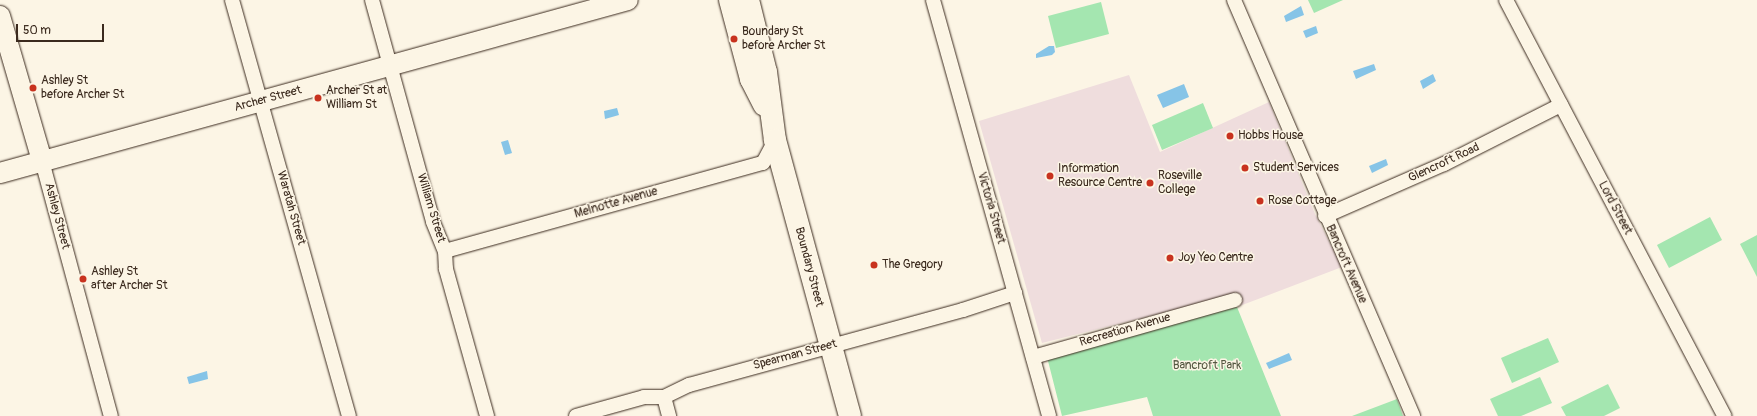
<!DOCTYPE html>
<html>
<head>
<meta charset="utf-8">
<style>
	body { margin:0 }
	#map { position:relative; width:1757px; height:416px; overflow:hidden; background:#fcf5e5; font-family:Pangolin,sans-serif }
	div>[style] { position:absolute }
	.built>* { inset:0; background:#efdddd }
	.green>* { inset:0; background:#a4e6b0 }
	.water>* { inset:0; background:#86c4e7 }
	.roads { filter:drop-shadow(0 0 1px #3b2a1e) drop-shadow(0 0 1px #3b2a1e) }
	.street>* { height:14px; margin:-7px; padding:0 7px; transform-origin:7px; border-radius:7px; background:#fcf5e5 }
	.secondary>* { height:20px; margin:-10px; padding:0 10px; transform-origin:10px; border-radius:10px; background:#fcf5e5 }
	.highway>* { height:22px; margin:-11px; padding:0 11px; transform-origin:11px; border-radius:11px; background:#fcf5e5 }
	.dots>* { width:11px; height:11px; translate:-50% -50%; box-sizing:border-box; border:2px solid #fcf5e5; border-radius:50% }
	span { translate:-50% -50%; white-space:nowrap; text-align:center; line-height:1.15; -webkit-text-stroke:3px #fcf5e5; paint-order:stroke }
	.poi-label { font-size:12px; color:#3b2a1e }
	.left { translate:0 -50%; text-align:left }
	.street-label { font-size:12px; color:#3b2a1e }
	.park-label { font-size:12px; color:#555942 }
	.scale { position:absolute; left:16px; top:24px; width:88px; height:18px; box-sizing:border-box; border:2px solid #3b2a1e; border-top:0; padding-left:5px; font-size:12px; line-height:14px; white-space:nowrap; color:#3b2a1e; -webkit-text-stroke:3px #fcf5e5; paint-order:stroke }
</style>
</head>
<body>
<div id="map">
	<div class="built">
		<i style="clip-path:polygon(1129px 75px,1160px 152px,1269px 102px,1315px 214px,1342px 267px,1237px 307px,1234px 295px,1042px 343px,979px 121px)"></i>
	</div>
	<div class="green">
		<i style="clip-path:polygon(1308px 0,1343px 0,1314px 13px)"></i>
		<i style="clip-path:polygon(1101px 2px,1109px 34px,1056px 48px,1048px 16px)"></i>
		<i style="clip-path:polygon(1203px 103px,1213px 128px,1162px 150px,1152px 125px)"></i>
		<i style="clip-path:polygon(1710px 217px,1722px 240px,1669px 268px,1657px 245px)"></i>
		<i style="clip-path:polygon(1757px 235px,1757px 277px,1740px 244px)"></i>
		<i style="clip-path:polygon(1237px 307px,1281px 416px,1153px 416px,1147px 397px,1062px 416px,1047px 357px)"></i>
		<i style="clip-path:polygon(1548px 338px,1559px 362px,1512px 383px,1501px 358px)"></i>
		<i style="clip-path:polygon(1540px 377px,1552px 403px,1521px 416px,1498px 416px,1490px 399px)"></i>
		<i style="clip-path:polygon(1608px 384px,1620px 408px,1604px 416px,1566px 416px,1561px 407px)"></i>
		<i style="clip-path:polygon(1397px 399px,1403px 416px,1352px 416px)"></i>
	</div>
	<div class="water">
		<i style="clip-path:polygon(1301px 6px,1304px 15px,1286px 22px,1284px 16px)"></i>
		<i style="clip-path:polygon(1316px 26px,1318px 33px,1306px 38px,1303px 31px)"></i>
		<i style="clip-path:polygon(1049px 46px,1054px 46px,1055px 52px,1052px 55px,1036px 58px,1036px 54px)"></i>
		<i style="clip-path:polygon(1374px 64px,1376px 70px,1356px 79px,1353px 71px)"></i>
		<i style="clip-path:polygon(1433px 74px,1436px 81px,1423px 89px,1420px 81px)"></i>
		<i style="clip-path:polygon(1184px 84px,1189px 97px,1163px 108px,1157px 95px)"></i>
		<i style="clip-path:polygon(617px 108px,619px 115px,605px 119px,604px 111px)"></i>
		<i style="clip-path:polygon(508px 140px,512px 153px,505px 155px,501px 142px)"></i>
		<i style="clip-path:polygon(1386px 159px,1388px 165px,1372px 173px,1369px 166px)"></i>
		<i style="clip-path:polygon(1289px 353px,1292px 360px,1269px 369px,1266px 363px)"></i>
		<i style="clip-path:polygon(207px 371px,208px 379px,189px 384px,187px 377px)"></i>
	</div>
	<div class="roads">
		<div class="street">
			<i style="left:232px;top:0;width:432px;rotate:74.3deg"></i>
			<i style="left:372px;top:0;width:230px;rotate:74.6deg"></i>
			<i style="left:433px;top:222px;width:31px;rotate:68deg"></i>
			<i style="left:445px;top:251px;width:18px;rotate:87deg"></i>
			<i style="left:446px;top:269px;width:153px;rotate:74.4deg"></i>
			<i style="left:933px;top:0;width:432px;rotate:74.4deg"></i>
			<i style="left:1234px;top:0;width:453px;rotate:66.7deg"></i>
			<i style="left:1506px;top:0;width:470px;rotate:62.3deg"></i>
			<i style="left:42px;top:161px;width:264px;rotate:74.9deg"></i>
			<i style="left:1325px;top:216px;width:130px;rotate:-23.6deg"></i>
			<i style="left:1444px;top:164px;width:131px;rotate:-26.8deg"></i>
			<i style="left:445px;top:251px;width:330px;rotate:-15.5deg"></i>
			<i style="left:763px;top:163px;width:26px;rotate:-62deg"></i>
			<i style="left:1033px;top:357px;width:210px;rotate:-15.8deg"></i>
			<i style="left:664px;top:397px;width:20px;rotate:75deg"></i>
			<i style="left:576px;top:416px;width:71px;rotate:-15.6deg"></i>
			<i style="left:644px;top:397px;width:20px"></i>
			<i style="left:664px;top:397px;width:28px;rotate:-26deg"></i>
			<i style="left:689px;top:385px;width:284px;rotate:-15.3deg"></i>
			<i style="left:963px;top:310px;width:55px;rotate:-18.1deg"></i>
		</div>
		<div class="secondary">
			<i style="left:0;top:16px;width:151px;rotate:73.8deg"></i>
			<i style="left:0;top:173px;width:651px;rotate:-15.4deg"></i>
		</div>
		<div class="highway">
			<i style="left:730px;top:0;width:82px;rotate:75.1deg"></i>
			<i style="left:751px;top:79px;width:29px;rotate:63deg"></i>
			<i style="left:748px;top:0;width:74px;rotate:76deg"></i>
			<i style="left:766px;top:72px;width:69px;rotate:82.5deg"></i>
			<i style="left:775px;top:140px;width:286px;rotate:74.8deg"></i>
		</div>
	</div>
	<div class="dots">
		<i style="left:734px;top:39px;background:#c8321e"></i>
		<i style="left:33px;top:88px;background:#c8321e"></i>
		<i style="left:318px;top:98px;background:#c8321e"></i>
		<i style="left:1230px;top:136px;background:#c8321e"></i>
		<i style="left:1245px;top:168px;background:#c8321e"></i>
		<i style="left:1050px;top:176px;background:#c8321e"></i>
		<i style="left:1150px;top:183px;background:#c8321e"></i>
		<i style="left:1260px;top:201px;background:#c8321e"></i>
		<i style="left:1170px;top:258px;background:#c8321e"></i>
		<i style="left:874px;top:265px;background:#c8321e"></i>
		<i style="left:83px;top:279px;background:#c8321e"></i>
	</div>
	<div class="poi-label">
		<span class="left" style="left:742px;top:39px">Boundary St<br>before Archer St</span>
		<span class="left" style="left:41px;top:88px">Ashley St<br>before Archer St</span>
		<span class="left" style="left:326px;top:98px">Archer St at<br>William St</span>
		<span class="left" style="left:1238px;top:136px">Hobbs House</span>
		<span class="left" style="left:1253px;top:168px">Student Services</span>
		<span class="left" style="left:1058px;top:176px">Information<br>Resource Centre</span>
		<span class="left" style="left:1158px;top:183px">Roseville<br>College</span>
		<span class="left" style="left:1268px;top:201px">Rose Cottage</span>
		<span class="left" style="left:1178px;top:258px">Joy Yeo Centre</span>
		<span class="left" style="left:882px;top:265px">The Gregory</span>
		<span class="left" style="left:91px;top:279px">Ashley St<br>after Archer St</span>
	</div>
	<div class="street-label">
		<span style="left:268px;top:99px;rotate:-15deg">Archer Street</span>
		<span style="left:1444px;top:163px;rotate:-25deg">Glencroft Road</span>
		<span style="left:616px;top:203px;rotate:-16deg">Melnotte Avenue</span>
		<span style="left:291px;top:208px;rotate:74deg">Waratah Street</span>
		<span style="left:431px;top:208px;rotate:73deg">William Street</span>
		<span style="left:991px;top:208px;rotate:74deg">Victoria Street</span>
		<span style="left:1615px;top:208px;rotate:62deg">Lord Street</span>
		<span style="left:57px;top:216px;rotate:75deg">Ashley Street</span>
		<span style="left:1346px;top:264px;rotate:66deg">Bancroft Avenue</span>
		<span style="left:809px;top:267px;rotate:75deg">Boundary Street</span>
		<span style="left:1125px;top:330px;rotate:-16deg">Recreation Avenue</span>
		<span style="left:795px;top:355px;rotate:-15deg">Spearman Street</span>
	</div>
	<div class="park-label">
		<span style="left:1207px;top:366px">Bancroft Park</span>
	</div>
	<div class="scale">50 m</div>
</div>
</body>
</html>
